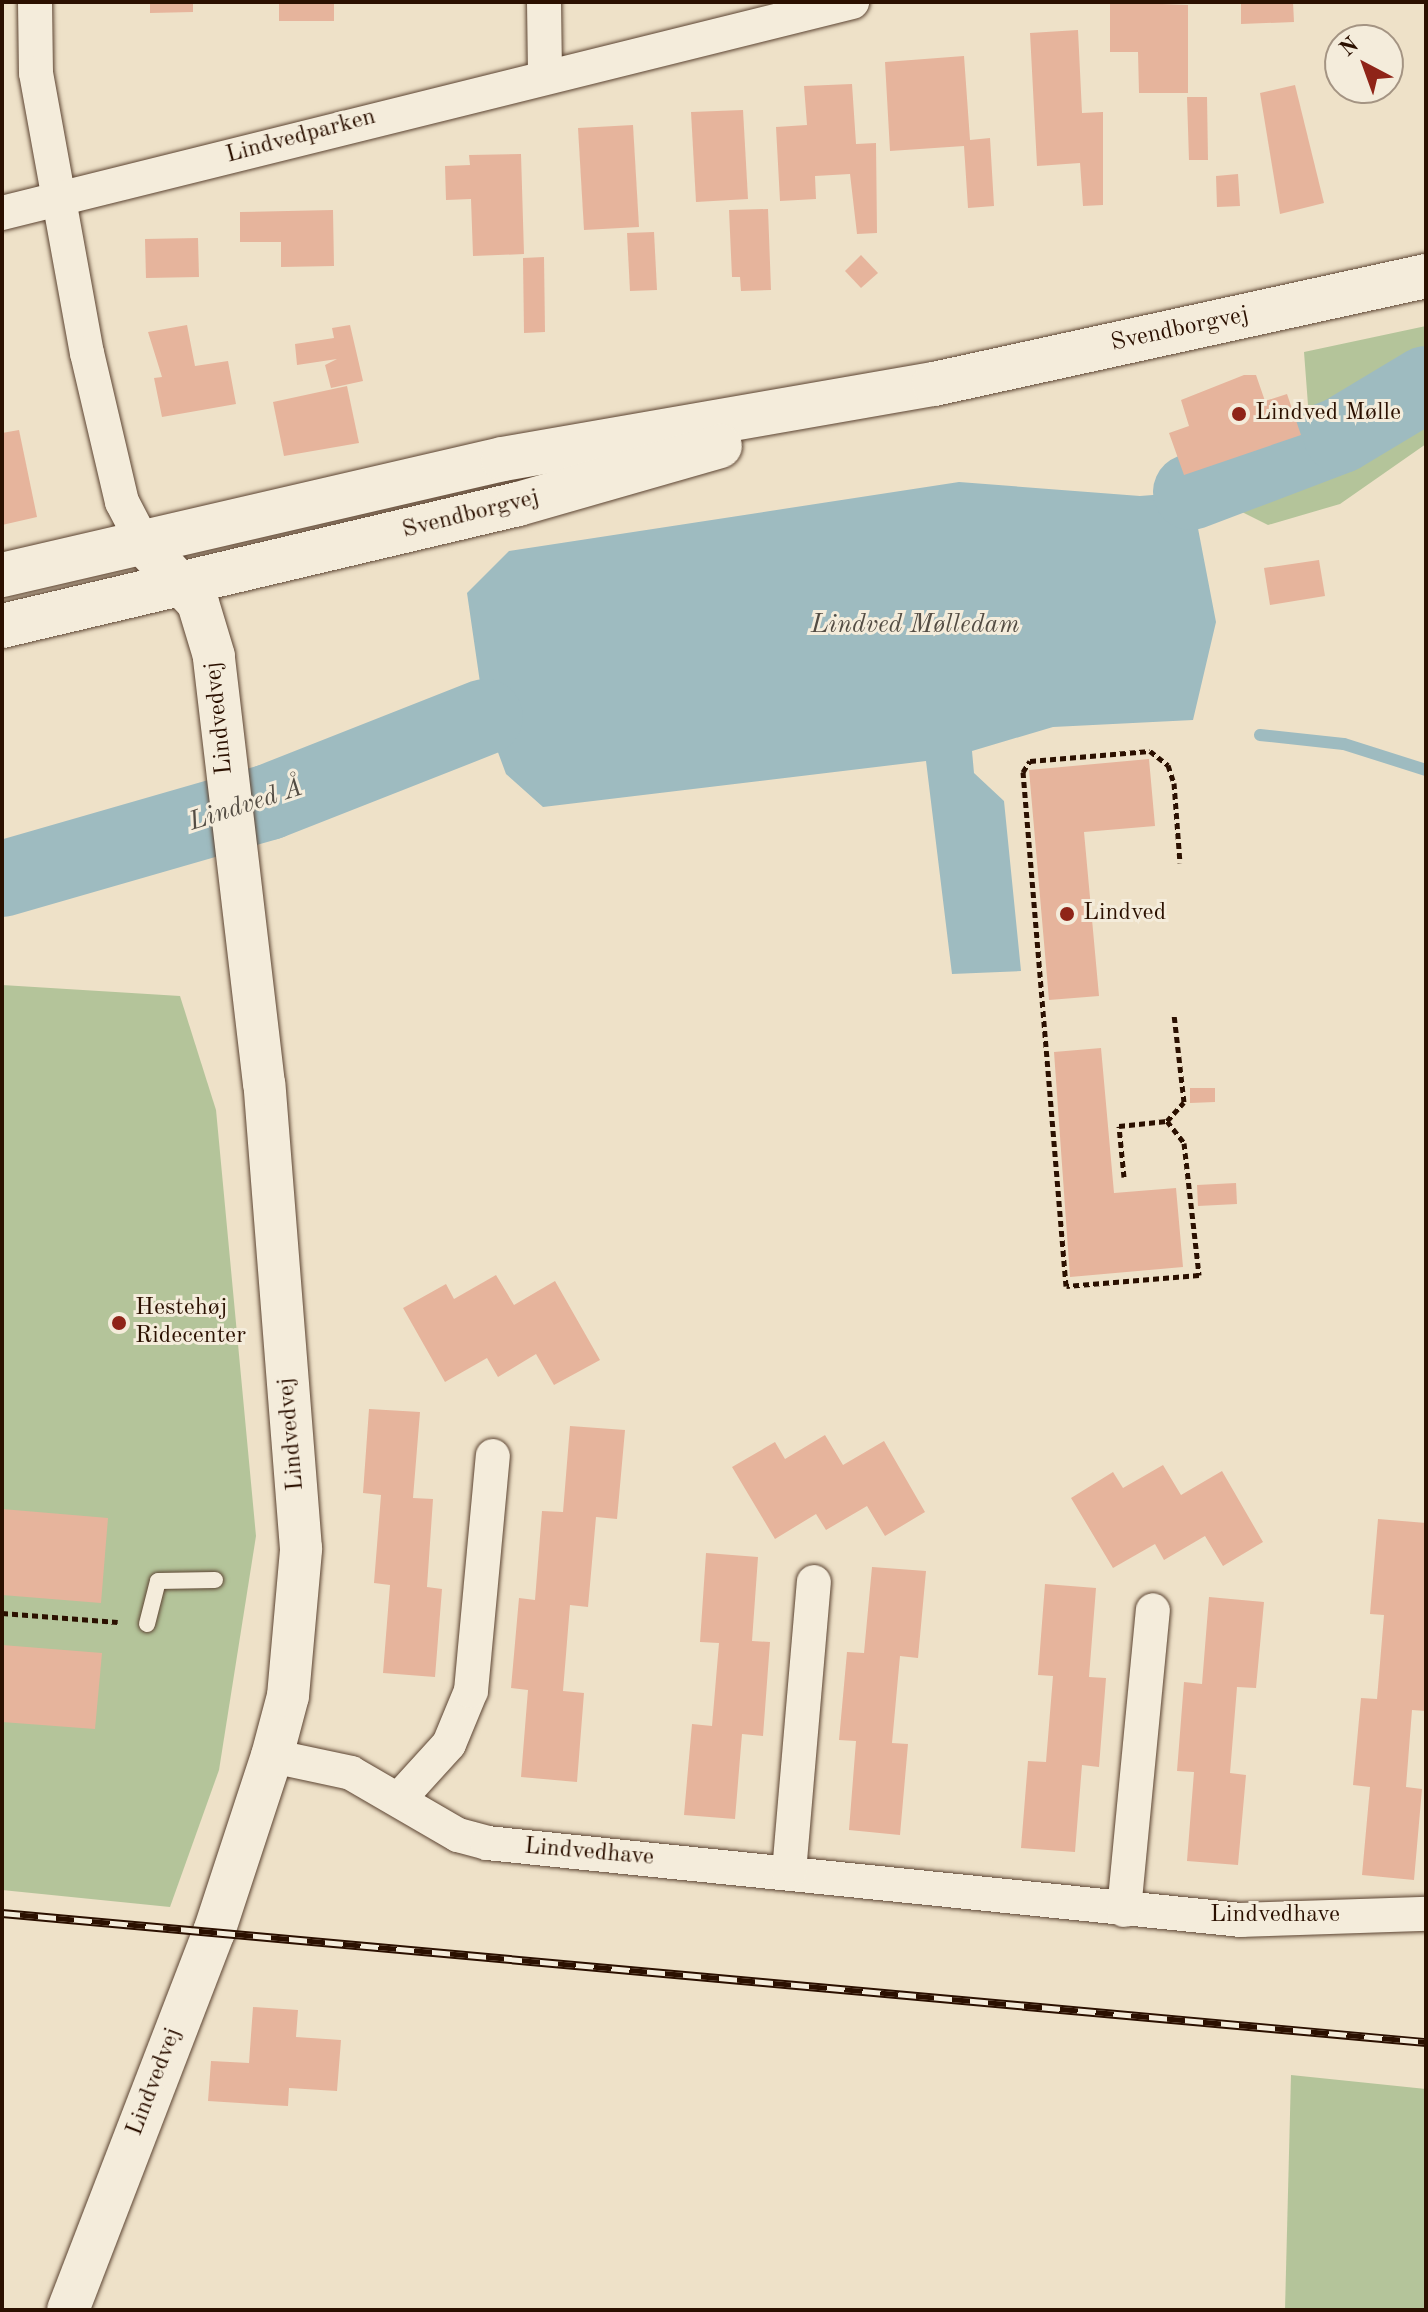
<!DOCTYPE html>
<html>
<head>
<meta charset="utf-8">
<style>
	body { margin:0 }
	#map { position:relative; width:1428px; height:2312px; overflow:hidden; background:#eee1c8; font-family:"Old Standard TT",serif }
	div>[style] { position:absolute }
	.green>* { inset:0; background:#b4c49a }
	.water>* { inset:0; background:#9ebbc0 }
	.stream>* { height:12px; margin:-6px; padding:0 6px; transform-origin:6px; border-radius:6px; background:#9ebbc0 }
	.river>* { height:76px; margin:-38px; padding:0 38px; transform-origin:38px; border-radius:38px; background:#9ebbc0 }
	.building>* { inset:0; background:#e6b49c }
	.path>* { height:5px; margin-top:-2.5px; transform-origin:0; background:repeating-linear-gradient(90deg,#2b1000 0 6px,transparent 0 10px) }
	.roads { filter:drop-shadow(0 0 2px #5c4432) drop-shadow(0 0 2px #5c4432) }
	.service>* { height:16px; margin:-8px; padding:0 8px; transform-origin:8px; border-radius:8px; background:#f4ecdb }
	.minor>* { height:34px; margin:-17px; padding:0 17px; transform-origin:17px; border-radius:17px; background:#f4ecdb }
	.tertiary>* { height:42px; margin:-21px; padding:0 21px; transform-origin:21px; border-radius:21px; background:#f4ecdb }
	.secondary>* { height:44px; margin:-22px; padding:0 22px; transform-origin:22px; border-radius:22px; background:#f4ecdb }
	.rail>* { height:9px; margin-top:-4.5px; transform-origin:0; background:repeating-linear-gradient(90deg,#f4ecdb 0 18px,#2b1000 0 36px); box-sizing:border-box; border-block:2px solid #2b1000 }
	.dots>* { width:22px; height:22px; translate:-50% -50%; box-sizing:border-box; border:4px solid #f4ecdb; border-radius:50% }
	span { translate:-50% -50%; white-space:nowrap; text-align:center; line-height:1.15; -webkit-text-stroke:6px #f4ecdb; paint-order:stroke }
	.street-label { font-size:24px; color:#2b1000 }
	.poi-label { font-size:24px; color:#2b1000 }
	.left { translate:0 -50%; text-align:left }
	.water-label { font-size:26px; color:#534c43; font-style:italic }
	.frame { position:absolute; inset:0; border:4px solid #2b1000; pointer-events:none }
	.north { position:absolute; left:1324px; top:24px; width:80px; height:80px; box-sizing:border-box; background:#f4ecdb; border:2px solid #a49483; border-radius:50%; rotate:319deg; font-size:22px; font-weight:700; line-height:32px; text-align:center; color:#2b1000 }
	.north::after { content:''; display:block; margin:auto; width:28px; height:36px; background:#8f2418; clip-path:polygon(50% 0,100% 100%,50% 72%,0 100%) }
</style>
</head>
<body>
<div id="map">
	<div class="green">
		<i style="clip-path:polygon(1426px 326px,1426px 444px,1340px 504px,1268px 525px,1234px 508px,1235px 481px,1312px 458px,1304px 352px)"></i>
		<i style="clip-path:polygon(2px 985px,180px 996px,216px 1110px,256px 1536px,219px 1770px,170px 1907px,2px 1890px)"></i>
		<i style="clip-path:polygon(1291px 2075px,1426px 2089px,1426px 2310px,1285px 2310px)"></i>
	</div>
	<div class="water">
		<i style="clip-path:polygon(959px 482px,1140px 496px,1191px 492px,1216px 622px,1193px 720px,1053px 727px,972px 751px,974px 773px,1004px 801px,1021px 971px,952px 974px,926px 761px,543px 807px,506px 774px,485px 717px,467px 593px,509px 551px)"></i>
	</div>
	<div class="stream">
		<i style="left:1260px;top:735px;width:84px;rotate:6.1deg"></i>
		<i style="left:1344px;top:744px;width:86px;rotate:17.6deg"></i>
	</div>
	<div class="river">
		<i style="left:1191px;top:492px;width:160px;rotate:-20.8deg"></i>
		<i style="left:1341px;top:435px;width:99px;rotate:-31deg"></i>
		<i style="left:2px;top:879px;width:278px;rotate:-16.1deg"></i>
		<i style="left:269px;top:802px;width:232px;rotate:-21.5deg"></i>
	</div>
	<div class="building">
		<i style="clip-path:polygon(150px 2px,193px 2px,193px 12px,150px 13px)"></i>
		<i style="clip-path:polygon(279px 2px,334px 2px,334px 21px,279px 21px)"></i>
		<i style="clip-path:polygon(1110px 2px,1188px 5px,1188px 93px,1139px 93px,1138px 52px,1110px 52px)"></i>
		<i style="clip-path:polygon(1241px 2px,1293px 2px,1294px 22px,1241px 24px)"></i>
		<i style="clip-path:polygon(1078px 30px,1082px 113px,1103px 112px,1103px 205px,1083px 206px,1080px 163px,1037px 166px,1030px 33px)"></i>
		<i style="clip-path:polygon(964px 56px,970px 140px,990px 138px,994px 206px,968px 208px,964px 146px,890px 151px,885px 62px)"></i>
		<i style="clip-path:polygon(852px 84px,856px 144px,876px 143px,877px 233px,857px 234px,850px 174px,815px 176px,816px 199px,780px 201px,776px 127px,807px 125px,804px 86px)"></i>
		<i style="clip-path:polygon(1295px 85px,1324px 203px,1280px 214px,1260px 93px)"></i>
		<i style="clip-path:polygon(1187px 97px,1207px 97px,1208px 160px,1189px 160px)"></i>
		<i style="clip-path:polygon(743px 110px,748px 199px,696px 202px,691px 112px)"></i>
		<i style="clip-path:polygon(633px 125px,639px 227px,584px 230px,578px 128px)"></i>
		<i style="clip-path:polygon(521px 154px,524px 254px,473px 256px,471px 199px,446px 200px,445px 166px,470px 165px,469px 155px)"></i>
		<i style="clip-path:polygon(1238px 174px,1240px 206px,1217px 207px,1216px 176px)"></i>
		<i style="clip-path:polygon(768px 209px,771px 290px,741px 291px,740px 277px,732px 277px,729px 210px)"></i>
		<i style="clip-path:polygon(333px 210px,334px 266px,281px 267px,281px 242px,240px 242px,240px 212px)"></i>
		<i style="clip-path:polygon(654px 232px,657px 290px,630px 291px,627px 233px)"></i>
		<i style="clip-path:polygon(198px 238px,199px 277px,146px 278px,145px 239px)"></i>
		<i style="clip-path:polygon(861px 255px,878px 273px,861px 288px,845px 271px)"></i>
		<i style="clip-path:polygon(544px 257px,545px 332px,524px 333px,523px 258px)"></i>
		<i style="clip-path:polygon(187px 325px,195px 366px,228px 361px,236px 404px,162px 417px,154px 378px,162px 377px,148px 332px)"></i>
		<i style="clip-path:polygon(350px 325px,363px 381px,331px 388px,325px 365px,337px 359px,297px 365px,295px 344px,334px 338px,332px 328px)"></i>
		<i style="clip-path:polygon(1244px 375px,1256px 375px,1265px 401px,1287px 394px,1301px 435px,1184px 475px,1169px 433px,1189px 426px,1181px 400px)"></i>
		<i style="clip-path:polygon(347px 386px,359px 443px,284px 456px,273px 402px)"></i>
		<i style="clip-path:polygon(19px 430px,37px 517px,2px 525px,2px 433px)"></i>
		<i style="clip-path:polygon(1319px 560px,1325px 596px,1270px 605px,1264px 568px)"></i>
		<i style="clip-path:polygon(1149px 759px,1155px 826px,1084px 832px,1099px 996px,1049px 1000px,1029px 770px)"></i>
		<i style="clip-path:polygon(1101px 1048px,1114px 1193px,1176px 1188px,1183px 1267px,1070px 1277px,1054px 1052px)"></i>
		<i style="clip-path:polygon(1190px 1088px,1215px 1088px,1215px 1102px,1190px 1103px)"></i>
		<i style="clip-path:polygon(1236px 1183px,1237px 1204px,1198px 1206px,1197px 1185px)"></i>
		<i style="clip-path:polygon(496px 1275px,514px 1305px,555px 1281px,600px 1360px,554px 1385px,536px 1354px,498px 1377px,487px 1358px,445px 1382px,403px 1308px,446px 1284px,454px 1299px)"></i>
		<i style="clip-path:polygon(369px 1409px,420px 1412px,413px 1498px,433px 1499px,427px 1587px,442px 1589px,435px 1677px,383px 1673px,390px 1585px,374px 1583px,381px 1495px,363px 1493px)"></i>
		<i style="clip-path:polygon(570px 1426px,625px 1430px,617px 1519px,596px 1517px,588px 1607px,570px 1605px,563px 1691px,584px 1693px,577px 1782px,521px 1777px,528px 1690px,511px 1688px,519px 1598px,535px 1600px,542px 1511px,563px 1512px)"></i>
		<i style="clip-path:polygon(825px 1435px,843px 1465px,884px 1441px,925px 1512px,885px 1536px,867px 1506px,826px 1530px,816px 1514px,775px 1539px,732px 1467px,775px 1442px,785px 1459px)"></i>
		<i style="clip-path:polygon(1163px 1465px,1181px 1495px,1222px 1471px,1263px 1542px,1223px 1566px,1205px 1536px,1164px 1560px,1155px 1544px,1113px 1568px,1071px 1498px,1113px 1472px,1123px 1488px)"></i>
		<i style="clip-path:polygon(2px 1509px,108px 1518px,101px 1603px,2px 1595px)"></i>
		<i style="clip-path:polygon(1378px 1519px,1426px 1523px,1426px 1711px,1412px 1710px,1406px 1787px,1422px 1789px,1414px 1880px,1362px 1875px,1370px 1787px,1353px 1785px,1361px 1698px,1377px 1699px,1384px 1615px,1370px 1614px)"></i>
		<i style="clip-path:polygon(706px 1553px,758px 1557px,752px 1641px,770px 1642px,763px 1736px,742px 1734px,735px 1819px,684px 1815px,692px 1724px,712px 1726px,719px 1643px,700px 1642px)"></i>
		<i style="clip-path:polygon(872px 1567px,926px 1571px,918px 1658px,900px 1656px,892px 1743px,908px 1744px,900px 1835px,849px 1830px,856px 1741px,839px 1740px,847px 1652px,864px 1653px)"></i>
		<i style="clip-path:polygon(1045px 1584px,1096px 1588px,1089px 1677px,1106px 1678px,1099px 1767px,1082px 1765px,1075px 1852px,1021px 1848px,1028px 1761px,1046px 1762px,1053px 1676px,1038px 1675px)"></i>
		<i style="clip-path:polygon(1209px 1597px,1264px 1602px,1256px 1688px,1237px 1687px,1230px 1773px,1246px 1775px,1238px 1865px,1187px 1861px,1194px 1772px,1177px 1771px,1184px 1682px,1202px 1684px)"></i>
		<i style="clip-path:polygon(2px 1645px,102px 1653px,95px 1729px,2px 1722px)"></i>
		<i style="clip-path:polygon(253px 2007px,298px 2010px,296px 2037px,341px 2040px,337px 2091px,289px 2088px,288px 2106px,208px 2101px,211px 2061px,249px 2063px)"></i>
	</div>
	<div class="path">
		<i style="left:1167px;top:1121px;width:28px;rotate:52deg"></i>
		<i style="left:1184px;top:1143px;width:133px;rotate:83.5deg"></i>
		<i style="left:1199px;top:1275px;width:133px;rotate:175.3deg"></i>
		<i style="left:1066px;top:1286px;width:516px;rotate:-94.78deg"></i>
		<i style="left:1023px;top:772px;width:13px;rotate:-58deg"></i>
		<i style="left:1030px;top:761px;width:120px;rotate:-4.8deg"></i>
		<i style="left:1150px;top:751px;width:23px;rotate:38deg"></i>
		<i style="left:1168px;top:765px;width:19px;rotate:72deg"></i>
		<i style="left:1174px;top:783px;width:80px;rotate:85.7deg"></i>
		<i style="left:1124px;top:1177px;width:51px;rotate:-95.6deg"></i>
		<i style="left:1119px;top:1126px;width:48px;rotate:-5.9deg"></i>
		<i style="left:1167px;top:1121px;width:25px;rotate:-48deg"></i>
		<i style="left:1184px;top:1102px;width:89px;rotate:-96.5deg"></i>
		<i style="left:2px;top:1613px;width:116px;rotate:4.4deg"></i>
	</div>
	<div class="roads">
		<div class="service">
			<i style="left:147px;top:1624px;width:44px;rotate:-75.7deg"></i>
			<i style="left:158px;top:1581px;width:57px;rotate:-1deg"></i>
		</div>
		<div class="minor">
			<i style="left:35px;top:2px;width:71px;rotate:89.2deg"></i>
			<i style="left:36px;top:73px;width:285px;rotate:79.7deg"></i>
			<i style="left:87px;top:353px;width:153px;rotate:76.8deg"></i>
			<i style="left:122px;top:502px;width:50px;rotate:62.4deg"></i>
			<i style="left:544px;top:2px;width:72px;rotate:89.2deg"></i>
			<i style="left:2px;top:213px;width:876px;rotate:-13.94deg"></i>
			<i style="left:272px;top:1756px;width:81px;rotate:12.1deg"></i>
			<i style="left:351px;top:1773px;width:124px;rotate:30.1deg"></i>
			<i style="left:458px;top:1835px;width:30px;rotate:15deg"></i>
			<i style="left:487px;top:1843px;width:758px;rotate:5.83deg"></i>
			<i style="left:1241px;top:1920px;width:185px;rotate:-1.9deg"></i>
			<i style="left:399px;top:1799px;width:74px;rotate:-47.7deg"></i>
			<i style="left:449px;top:1744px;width:57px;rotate:-67.5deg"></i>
			<i style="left:471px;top:1691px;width:236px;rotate:-84.7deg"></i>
			<i style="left:789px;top:1872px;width:291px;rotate:-85.1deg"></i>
			<i style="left:1124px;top:1910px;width:301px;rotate:-84.5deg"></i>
		</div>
		<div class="tertiary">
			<i style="left:68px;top:2310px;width:405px;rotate:-68.9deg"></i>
			<i style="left:214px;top:1932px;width:185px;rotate:-71.8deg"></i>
			<i style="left:272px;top:1756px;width:62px;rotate:-75.1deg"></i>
			<i style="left:288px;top:1696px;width:148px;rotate:-84.9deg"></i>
			<i style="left:301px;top:1549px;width:466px;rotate:-94.5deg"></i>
			<i style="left:264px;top:1084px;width:431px;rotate:-96.7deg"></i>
			<i style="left:214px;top:656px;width:55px;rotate:-106.8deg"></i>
			<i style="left:198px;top:603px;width:78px;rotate:-132.9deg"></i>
		</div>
		<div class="secondary">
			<i style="left:2px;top:575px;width:514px;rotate:-13.04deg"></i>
			<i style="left:503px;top:459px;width:437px;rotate:-9.9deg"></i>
			<i style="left:934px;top:384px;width:504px;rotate:-12.38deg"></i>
			<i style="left:2px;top:626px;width:530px;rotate:-13.3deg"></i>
			<i style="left:518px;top:504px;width:210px;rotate:-16deg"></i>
		</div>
	</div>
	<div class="rail">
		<i style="left:2px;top:1913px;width:1430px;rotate:5.18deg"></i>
	</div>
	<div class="dots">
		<i style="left:1239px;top:414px;background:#8f2418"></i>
		<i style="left:1067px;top:914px;background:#8f2418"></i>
		<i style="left:119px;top:1323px;background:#8f2418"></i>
	</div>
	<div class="street-label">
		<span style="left:301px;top:137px;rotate:-15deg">Lindvedparken</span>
		<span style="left:1180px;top:330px;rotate:-12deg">Svendborgvej</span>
		<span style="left:471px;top:515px;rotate:-14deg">Svendborgvej</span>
		<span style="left:220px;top:718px;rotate:-96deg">Lindvedvej</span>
		<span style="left:292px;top:1434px;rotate:-95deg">Lindvedvej</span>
		<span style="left:589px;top:1853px;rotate:5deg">Lindvedhave</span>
		<span style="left:1275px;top:1916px">Lindvedhave</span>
		<span style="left:155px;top:2082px;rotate:-69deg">Lindvedvej</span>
	</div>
	<div class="poi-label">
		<span class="left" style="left:1255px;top:414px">Lindved Mølle</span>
		<span class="left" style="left:1083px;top:914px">Lindved</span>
		<span class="left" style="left:135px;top:1323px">Hestehøj<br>Ridecenter</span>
	</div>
	<div class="water-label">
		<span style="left:915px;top:626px">Lindved Mølledam</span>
		<span style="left:246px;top:806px;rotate:-18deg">Lindved Å</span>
	</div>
	<div class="frame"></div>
	<div class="north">N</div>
</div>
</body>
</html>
